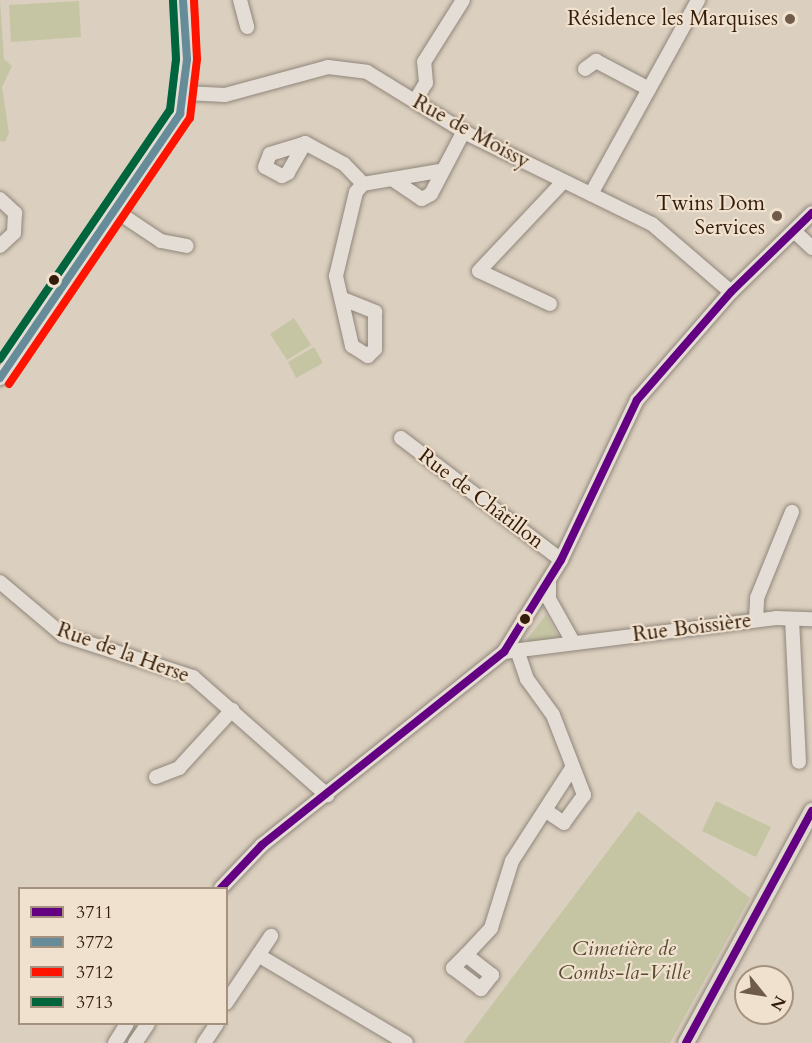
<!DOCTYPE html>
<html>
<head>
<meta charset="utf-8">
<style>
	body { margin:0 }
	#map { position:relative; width:812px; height:1043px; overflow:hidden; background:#dbcfbf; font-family:Cardo,serif }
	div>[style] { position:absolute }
	.green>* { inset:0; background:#c5c5a4 }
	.roads { filter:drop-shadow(0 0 2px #90867a) drop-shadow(0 0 2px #90867a) }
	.minor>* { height:14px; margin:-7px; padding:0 7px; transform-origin:7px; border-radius:7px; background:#e3ddd5 }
	.major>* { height:16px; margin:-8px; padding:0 8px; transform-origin:8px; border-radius:8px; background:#ded8cd }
	.bus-1>* { height:8px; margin:-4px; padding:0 4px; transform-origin:4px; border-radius:4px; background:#640082 }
	.bus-2>* { height:8px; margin:-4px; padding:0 4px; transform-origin:4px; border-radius:4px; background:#668c99 }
	.bus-3>* { height:8px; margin:-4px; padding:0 4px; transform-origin:4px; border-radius:4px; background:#ff1400 }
	.bus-4>* { height:8px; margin:-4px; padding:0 4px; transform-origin:4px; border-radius:4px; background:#00643c }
	.dots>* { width:16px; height:16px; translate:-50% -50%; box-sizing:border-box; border:3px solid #efe1ce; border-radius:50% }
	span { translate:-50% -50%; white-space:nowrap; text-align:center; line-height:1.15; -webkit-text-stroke:4.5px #efe1ce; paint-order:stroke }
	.poi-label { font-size:21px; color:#331c09 }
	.right { translate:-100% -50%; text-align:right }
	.street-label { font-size:21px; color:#331c09 }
	.park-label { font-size:21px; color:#594c31; font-style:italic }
	.legend { position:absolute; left:18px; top:887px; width:210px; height:138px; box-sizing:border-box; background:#efe1ce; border:2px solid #a4927f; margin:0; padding:8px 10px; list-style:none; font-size:18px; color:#331c09 }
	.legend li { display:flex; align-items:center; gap:12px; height:30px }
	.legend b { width:30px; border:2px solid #a4927f }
	.north { position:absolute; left:734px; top:965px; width:60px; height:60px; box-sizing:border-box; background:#efe1ce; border:2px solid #a4927f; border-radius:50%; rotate:120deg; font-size:16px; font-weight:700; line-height:24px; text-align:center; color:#331c09 }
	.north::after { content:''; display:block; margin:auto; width:21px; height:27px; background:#6e5b49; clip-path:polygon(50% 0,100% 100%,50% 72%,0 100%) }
</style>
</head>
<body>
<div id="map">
	<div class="green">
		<i style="clip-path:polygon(0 0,4px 59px,12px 66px,2px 87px,9px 133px,5px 142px,0 141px)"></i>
		<i style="clip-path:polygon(79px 1px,81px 37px,11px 42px,9px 5px)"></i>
		<i style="clip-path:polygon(294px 318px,311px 345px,287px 360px,270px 334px)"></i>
		<i style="clip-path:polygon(314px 347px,323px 363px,296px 378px,288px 362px)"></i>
		<i style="clip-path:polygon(546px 615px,560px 640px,529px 644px,527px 639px)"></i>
		<i style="clip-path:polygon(716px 801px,771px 827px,756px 857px,702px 831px)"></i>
		<i style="clip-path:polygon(638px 811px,750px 898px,670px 1043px,463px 1043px)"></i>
	</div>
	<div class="roads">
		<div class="minor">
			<i style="left:240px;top:0;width:28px;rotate:75deg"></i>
			<i style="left:585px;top:69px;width:14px;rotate:-36deg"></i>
			<i style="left:596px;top:61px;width:60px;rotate:27.8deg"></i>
			<i style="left:185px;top:93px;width:40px;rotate:2.9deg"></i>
			<i style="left:225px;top:95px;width:107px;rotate:-15.2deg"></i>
			<i style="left:328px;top:67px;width:39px;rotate:7deg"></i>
			<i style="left:367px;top:72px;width:119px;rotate:31.5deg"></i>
			<i style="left:468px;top:134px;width:205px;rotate:26.1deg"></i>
			<i style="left:652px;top:224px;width:104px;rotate:40.7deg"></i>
			<i style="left:415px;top:101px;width:21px;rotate:-59deg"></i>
			<i style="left:426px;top:83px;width:21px;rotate:-95deg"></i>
			<i style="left:424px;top:62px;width:73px;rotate:-57.8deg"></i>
			<i style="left:305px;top:143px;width:34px;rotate:120deg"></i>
			<i style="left:288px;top:173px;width:7px;rotate:153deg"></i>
			<i style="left:282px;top:176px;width:19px;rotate:-152deg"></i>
			<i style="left:265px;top:167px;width:14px;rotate:-69deg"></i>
			<i style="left:270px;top:154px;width:37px;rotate:-17deg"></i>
			<i style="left:305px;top:143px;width:44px;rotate:28.3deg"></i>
			<i style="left:344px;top:164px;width:28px;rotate:46deg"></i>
			<i style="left:395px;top:181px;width:32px;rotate:34deg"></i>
			<i style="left:422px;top:199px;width:10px;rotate:-29deg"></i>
			<i style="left:431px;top:194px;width:71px;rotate:-62.4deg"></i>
			<i style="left:591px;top:194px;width:222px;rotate:-61.1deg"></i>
			<i style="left:0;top:199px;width:21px;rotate:43deg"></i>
			<i style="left:15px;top:213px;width:20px;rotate:93deg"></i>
			<i style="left:14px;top:233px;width:19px;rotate:137deg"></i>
			<i style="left:116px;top:211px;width:54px;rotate:33.7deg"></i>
			<i style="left:161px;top:241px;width:26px;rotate:11deg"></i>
			<i style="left:794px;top:231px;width:25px;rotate:43deg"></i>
			<i style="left:343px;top:299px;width:35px;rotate:22deg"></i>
			<i style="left:375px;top:312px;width:37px;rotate:90deg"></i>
			<i style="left:375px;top:349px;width:10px;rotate:135deg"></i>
			<i style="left:368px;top:356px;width:19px;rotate:-148deg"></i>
			<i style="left:352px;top:346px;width:72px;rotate:-102.9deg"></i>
			<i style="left:336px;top:276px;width:86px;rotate:-76.6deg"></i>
			<i style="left:356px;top:192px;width:11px;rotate:-49deg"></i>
			<i style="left:363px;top:184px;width:77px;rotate:-9.7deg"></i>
			<i style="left:550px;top:304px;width:78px;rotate:-155.1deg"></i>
			<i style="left:479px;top:271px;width:122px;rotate:-46.7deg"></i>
			<i style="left:0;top:378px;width:320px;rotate:-55.7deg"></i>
			<i style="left:180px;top:114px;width:55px;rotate:-82.7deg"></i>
			<i style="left:187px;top:59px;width:59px;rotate:-93.9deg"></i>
			<i style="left:401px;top:438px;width:201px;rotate:37.3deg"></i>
			<i style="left:0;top:582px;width:82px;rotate:40.1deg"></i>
			<i style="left:63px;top:635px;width:137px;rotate:17.9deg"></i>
			<i style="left:193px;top:677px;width:179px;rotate:41.4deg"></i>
			<i style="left:549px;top:583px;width:16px;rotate:90deg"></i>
			<i style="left:549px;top:599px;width:49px;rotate:60.8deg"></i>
			<i style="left:792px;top:619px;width:143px;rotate:87.2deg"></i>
			<i style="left:756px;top:620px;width:22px;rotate:-87deg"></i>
			<i style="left:757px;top:598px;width:93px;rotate:-67.9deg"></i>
			<i style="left:504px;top:652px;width:274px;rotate:-7.1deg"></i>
			<i style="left:776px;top:618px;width:36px;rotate:2deg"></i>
			<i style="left:518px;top:653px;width:28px;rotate:71deg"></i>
			<i style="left:527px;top:679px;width:44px;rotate:54.2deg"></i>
			<i style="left:553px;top:715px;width:86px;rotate:68.8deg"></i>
			<i style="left:584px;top:795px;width:34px;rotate:126deg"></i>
			<i style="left:564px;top:823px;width:23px;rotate:-146deg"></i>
			<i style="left:156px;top:777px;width:25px;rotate:-21deg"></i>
			<i style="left:179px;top:768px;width:79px;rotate:-47.6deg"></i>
			<i style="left:221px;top:888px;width:59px;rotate:-46.4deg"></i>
			<i style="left:262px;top:845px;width:310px;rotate:-38.6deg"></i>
			<i style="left:504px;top:652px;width:108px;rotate:-58.2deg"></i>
			<i style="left:561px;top:560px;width:177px;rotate:-64.6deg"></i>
			<i style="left:637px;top:400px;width:143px;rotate:-49deg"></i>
			<i style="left:731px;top:292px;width:113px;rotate:-44.3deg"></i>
			<i style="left:258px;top:955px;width:172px;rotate:30.7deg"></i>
			<i style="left:466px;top:955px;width:33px;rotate:38deg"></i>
			<i style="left:492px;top:975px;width:18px;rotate:128deg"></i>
			<i style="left:481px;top:989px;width:35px;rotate:-143deg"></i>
			<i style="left:453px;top:968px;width:18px;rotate:-45deg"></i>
			<i style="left:466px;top:955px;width:37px;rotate:-47deg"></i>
			<i style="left:491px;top:928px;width:70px;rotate:-72.6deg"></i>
			<i style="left:512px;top:861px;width:111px;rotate:-57.2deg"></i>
			<i style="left:226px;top:1003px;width:81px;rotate:-56.1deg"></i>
			<i style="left:115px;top:1043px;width:22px;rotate:-58deg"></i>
			<i style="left:135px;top:1043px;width:23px;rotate:-56deg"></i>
			<i style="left:204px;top:1043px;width:23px;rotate:-56deg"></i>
		</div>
		<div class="major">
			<i style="left:686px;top:1043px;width:264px;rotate:-61.5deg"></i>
		</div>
	</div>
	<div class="bus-1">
		<i style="left:221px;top:888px;width:59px;rotate:-46.4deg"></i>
		<i style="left:262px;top:845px;width:310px;rotate:-38.6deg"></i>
		<i style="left:504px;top:652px;width:108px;rotate:-58.2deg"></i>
		<i style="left:561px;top:560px;width:177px;rotate:-64.6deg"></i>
		<i style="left:637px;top:400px;width:143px;rotate:-49deg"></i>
		<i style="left:731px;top:292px;width:113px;rotate:-44.3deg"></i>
		<i style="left:686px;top:1043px;width:264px;rotate:-61.5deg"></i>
	</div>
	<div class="bus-2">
		<i style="left:0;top:378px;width:320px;rotate:-55.7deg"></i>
		<i style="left:180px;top:114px;width:55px;rotate:-82.7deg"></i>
		<i style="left:187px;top:59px;width:59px;rotate:-93.9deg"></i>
	</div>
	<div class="bus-3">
		<i style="left:9px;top:384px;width:322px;rotate:-55.8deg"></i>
		<i style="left:190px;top:118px;width:59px;rotate:-83.2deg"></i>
		<i style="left:197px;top:59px;width:59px;rotate:-92.9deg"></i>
	</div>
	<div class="bus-4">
		<i style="left:0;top:359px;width:301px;rotate:-55.7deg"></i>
		<i style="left:170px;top:110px;width:51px;rotate:-83.3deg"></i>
		<i style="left:176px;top:59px;width:58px;rotate:-93deg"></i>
	</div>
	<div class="dots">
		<i style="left:790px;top:19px;background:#6e5b49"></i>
		<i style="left:777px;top:216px;background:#6e5b49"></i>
		<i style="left:54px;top:280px;background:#331c09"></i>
		<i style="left:525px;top:619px;background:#331c09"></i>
	</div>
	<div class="poi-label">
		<span class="right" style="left:778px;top:19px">Résidence les Marquises</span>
		<span class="right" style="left:765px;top:216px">Twins Dom<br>Services</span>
	</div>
	<div class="street-label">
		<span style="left:471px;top:132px;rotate:29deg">Rue de Moissy</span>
		<span style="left:481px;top:499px;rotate:37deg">Rue de Châtillon</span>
		<span style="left:692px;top:628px;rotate:-7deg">Rue Boissière</span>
		<span style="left:123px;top:653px;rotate:20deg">Rue de la Herse</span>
	</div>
	<div class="park-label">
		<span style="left:624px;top:961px">Cimetière de<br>Combs-la-Ville</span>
	</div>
	<ul class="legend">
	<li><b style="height:8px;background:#640082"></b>3711</li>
	<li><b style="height:8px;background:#668c99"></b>3772</li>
	<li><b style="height:8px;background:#ff1400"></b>3712</li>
	<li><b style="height:8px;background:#00643c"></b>3713</li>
	</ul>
	<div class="north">N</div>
</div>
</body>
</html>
